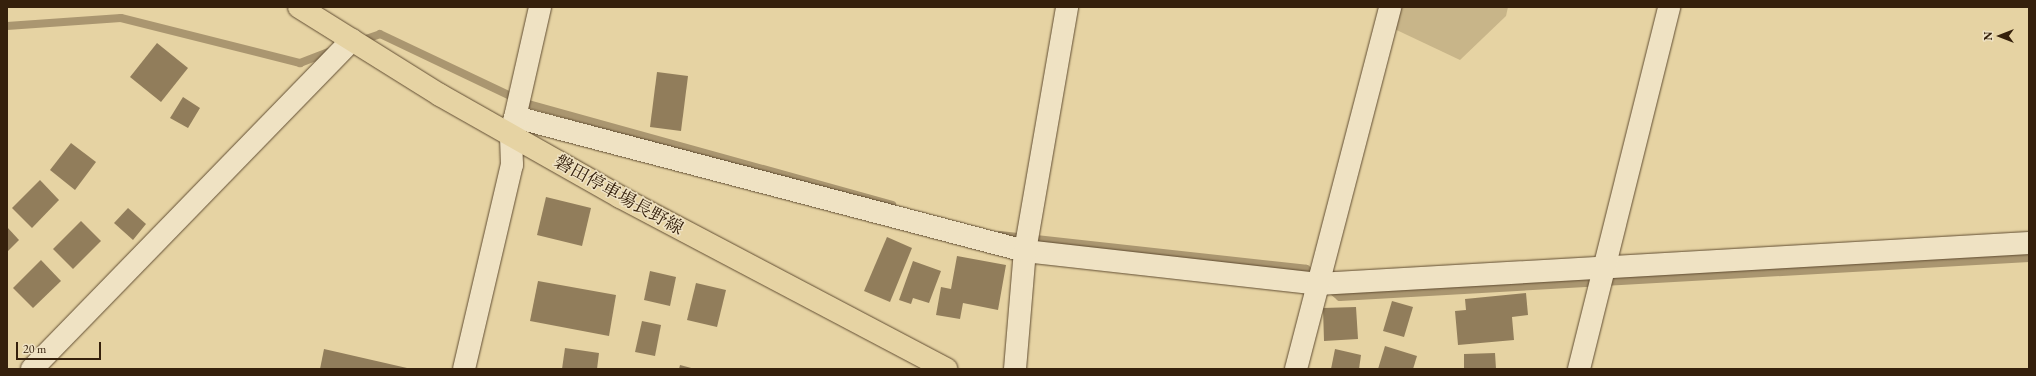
<!DOCTYPE html>
<html>
<head>
<meta charset="utf-8">
<style>
	body { margin:0 }
	#map { position:relative; width:2036px; height:376px; overflow:hidden; background:#e6d3a3; font-family:"EB Garamond","Noto Serif JP",serif }
	div>[style] { position:absolute }
	.green>* { inset:0; background:#c8b589 }
	.stream>* { height:8px; margin:-4px; padding:0 4px; transform-origin:4px; border-radius:4px; background:#aa9670 }
	.building>* { inset:0; background:#917d5b }
	.roads { filter:drop-shadow(0 0 1px #614d32) drop-shadow(0 0 1px #614d32) }
	.minor>* { height:22px; margin:-11px; padding:0 11px; transform-origin:11px; border-radius:11px; background:#efe2c3 }
	.major>* { height:22px; margin:-11px; padding:0 11px; transform-origin:11px; border-radius:11px; background:#e6d3a3 }
	span { translate:-50% -50%; white-space:nowrap; text-align:center; line-height:1.15; -webkit-text-stroke:3px #efe2c3; paint-order:stroke }
	.street-label { font-size:18px; color:#35200c }
	.frame { position:absolute; inset:0; border:8px solid #35200c; pointer-events:none }
	.north { position:absolute; left:1980px; top:16px; width:40px; height:40px; -webkit-text-stroke:3px #efe2c3; paint-order:stroke; rotate:270deg; font-size:11px; font-weight:700; line-height:16px; text-align:center; color:#35200c }
	.north::after { content:''; display:block; margin:auto; width:14px; height:18px; background:#35200c; clip-path:polygon(50% 0,100% 100%,50% 72%,0 100%) }
	.scale { position:absolute; left:16px; top:342px; width:85px; height:18px; box-sizing:border-box; border:2px solid #35200c; border-top:0; padding-left:5px; font-size:12px; line-height:14px; white-space:nowrap; color:#35200c; -webkit-text-stroke:3px #efe2c3; paint-order:stroke }
</style>
</head>
<body>
<div id="map">
	<div class="green">
		<i style="clip-path:polygon(1390px 7px,1508px 7px,1506px 16px,1460px 60px,1386px 25px)"></i>
	</div>
	<div class="stream">
		<i style="left:7px;top:26px;width:114px;rotate:-4deg"></i>
		<i style="left:121px;top:18px;width:185px;rotate:14.1deg"></i>
		<i style="left:300px;top:63px;width:34px;rotate:-21deg"></i>
		<i style="left:360px;top:41px;width:21px;rotate:-19deg"></i>
		<i style="left:380px;top:34px;width:161px;rotate:25.4deg"></i>
		<i style="left:525px;top:103px;width:381px;rotate:15.5deg"></i>
		<i style="left:1000px;top:235px;width:308px;rotate:6.3deg"></i>
		<i style="left:1306px;top:269px;width:14px;rotate:39deg"></i>
		<i style="left:1329px;top:288px;width:14px;rotate:39deg"></i>
		<i style="left:1340px;top:297px;width:690px;rotate:-3.24deg"></i>
	</div>
	<div class="building">
		<i style="clip-path:polygon(157px 43px,188px 68px,161px 102px,130px 77px)"></i>
		<i style="clip-path:polygon(657px 72px,688px 76px,681px 131px,650px 127px)"></i>
		<i style="clip-path:polygon(183px 97px,200px 108px,188px 128px,170px 118px)"></i>
		<i style="clip-path:polygon(71px 143px,96px 162px,75px 190px,50px 170px)"></i>
		<i style="clip-path:polygon(40px 180px,59px 200px,32px 228px,12px 208px)"></i>
		<i style="clip-path:polygon(546px 197px,591px 208px,582px 246px,537px 235px)"></i>
		<i style="clip-path:polygon(128px 208px,146px 224px,133px 240px,114px 223px)"></i>
		<i style="clip-path:polygon(81px 221px,101px 241px,73px 269px,53px 249px)"></i>
		<i style="clip-path:polygon(7px 227px,19px 240px,7px 252px)"></i>
		<i style="clip-path:polygon(887px 237px,912px 248px,890px 302px,864px 291px)"></i>
		<i style="clip-path:polygon(957px 256px,1006px 265px,998px 310px,963px 303px,960px 319px,936px 315px,941px 287px,951px 289px)"></i>
		<i style="clip-path:polygon(41px 260px,61px 281px,33px 308px,13px 288px)"></i>
		<i style="clip-path:polygon(913px 261px,941px 271px,929px 303px,913px 298px,911px 304px,899px 300px)"></i>
		<i style="clip-path:polygon(650px 271px,676px 277px,670px 306px,644px 300px)"></i>
		<i style="clip-path:polygon(538px 281px,616px 295px,609px 336px,530px 321px)"></i>
		<i style="clip-path:polygon(696px 283px,726px 290px,717px 327px,687px 320px)"></i>
		<i style="clip-path:polygon(1526px 293px,1528px 315px,1512px 317px,1514px 340px,1458px 345px,1455px 311px,1466px 310px,1465px 299px)"></i>
		<i style="clip-path:polygon(1392px 301px,1413px 307px,1404px 337px,1383px 331px)"></i>
		<i style="clip-path:polygon(1356px 307px,1358px 339px,1324px 341px,1323px 308px)"></i>
		<i style="clip-path:polygon(642px 321px,661px 325px,655px 356px,635px 352px)"></i>
		<i style="clip-path:polygon(1385px 346px,1417px 356px,1413px 369px,1378px 369px)"></i>
		<i style="clip-path:polygon(565px 348px,599px 353px,597px 369px,562px 369px)"></i>
		<i style="clip-path:polygon(324px 349px,407px 368px,407px 369px,320px 369px)"></i>
		<i style="clip-path:polygon(1335px 349px,1361px 355px,1359px 369px,1331px 369px)"></i>
		<i style="clip-path:polygon(1495px 353px,1496px 369px,1464px 369px,1464px 354px)"></i>
		<i style="clip-path:polygon(680px 365px,695px 369px,679px 369px)"></i>
	</div>
	<div class="roads">
		<div class="minor">
			<i style="left:515px;top:117px;width:527px;rotate:14.72deg"></i>
			<i style="left:1025px;top:251px;width:295px;rotate:6.4deg"></i>
			<i style="left:1318px;top:284px;width:712px;rotate:-3.3deg"></i>
			<i style="left:32px;top:369px;width:459px;rotate:-45.8deg"></i>
			<i style="left:464px;top:369px;width:210px;rotate:-76.8deg"></i>
			<i style="left:512px;top:165px;width:30px;rotate:-92deg"></i>
			<i style="left:511px;top:135px;width:131px;rotate:-77.2deg"></i>
			<i style="left:1015px;top:369px;width:118px;rotate:-85.2deg"></i>
			<i style="left:1025px;top:251px;width:248px;rotate:-80.2deg"></i>
			<i style="left:1296px;top:369px;width:374px;rotate:-75.4deg"></i>
			<i style="left:1579px;top:369px;width:373px;rotate:-76deg"></i>
		</div>
		<div class="major">
			<i style="left:299px;top:7px;width:166px;rotate:32deg"></i>
			<i style="left:440px;top:95px;width:207px;rotate:29.5deg"></i>
			<i style="left:620px;top:197px;width:369px;rotate:27.8deg"></i>
		</div>
	</div>
	<div class="street-label">
		<span style="left:619px;top:195px;rotate:29deg">磐田停車場長野線</span>
	</div>
	<div class="frame"></div>
	<div class="north">N</div>
	<div class="scale">20 m</div>
</div>
</body>
</html>
